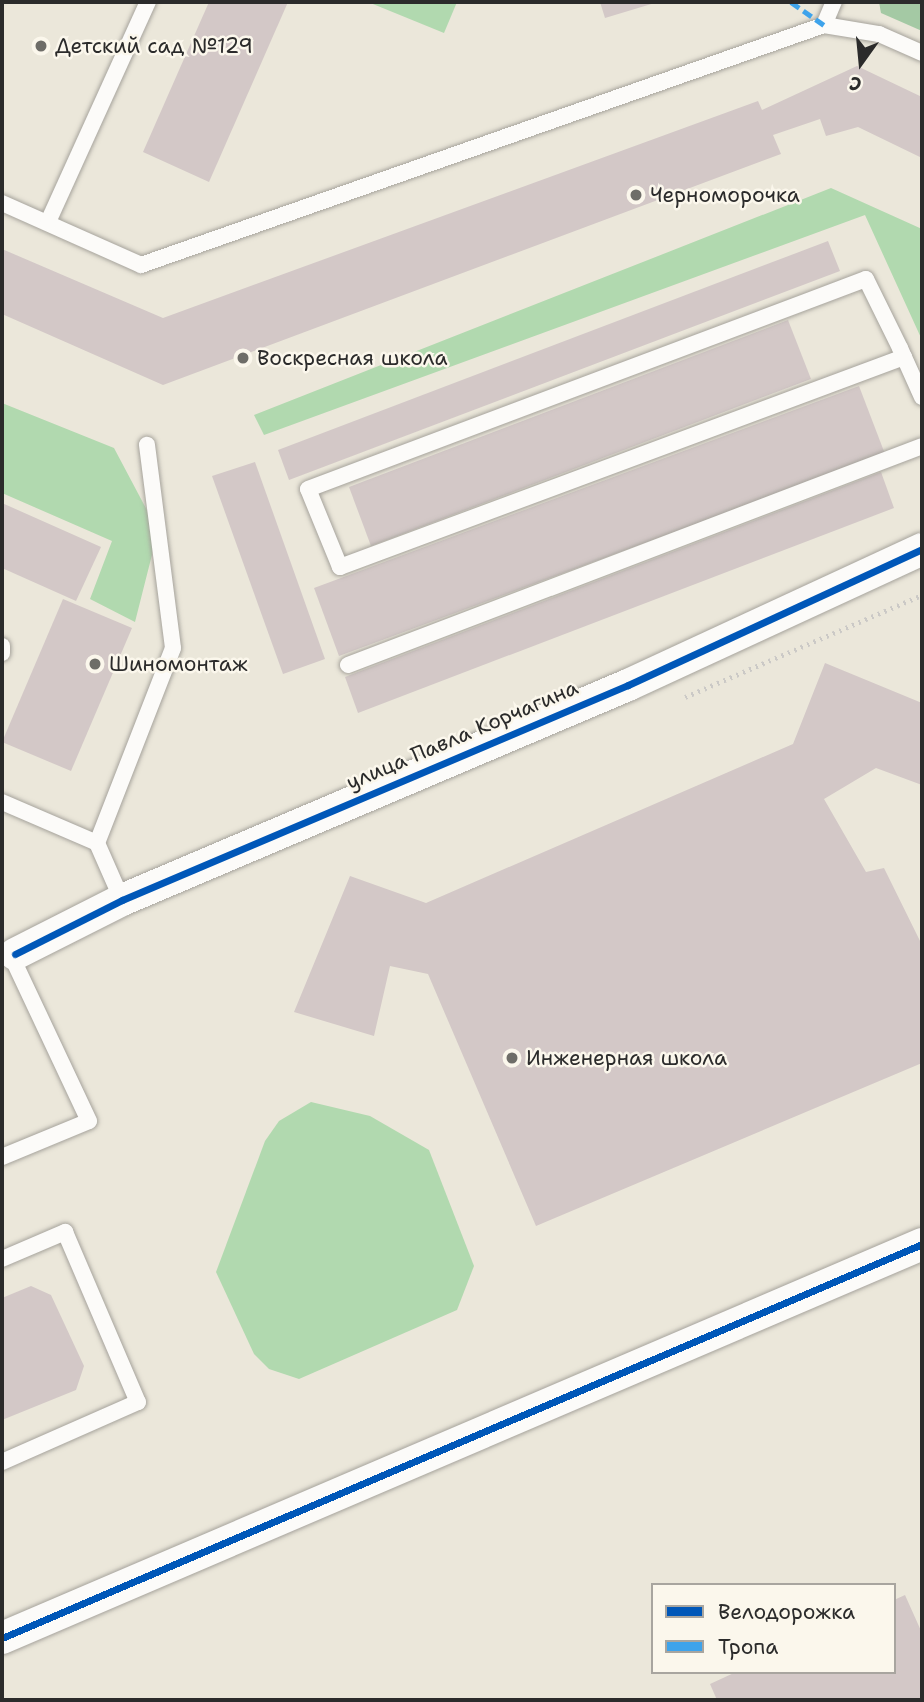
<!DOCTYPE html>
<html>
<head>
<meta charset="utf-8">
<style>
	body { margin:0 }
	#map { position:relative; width:924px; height:1702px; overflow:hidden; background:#ebe7da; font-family:"Shantell Sans",sans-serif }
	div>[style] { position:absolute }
	.green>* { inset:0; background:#b1d9af }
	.forest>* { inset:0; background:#a4c9a4 }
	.building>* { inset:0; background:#d3c8c7 }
	.path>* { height:4.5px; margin-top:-2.25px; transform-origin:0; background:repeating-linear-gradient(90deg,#cbc9c6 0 2px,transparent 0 7px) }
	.roads { filter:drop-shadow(0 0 2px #a6a39c) drop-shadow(0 0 2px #a6a39c) }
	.service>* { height:16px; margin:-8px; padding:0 8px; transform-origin:8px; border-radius:8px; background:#fcfbf9 }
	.minor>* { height:32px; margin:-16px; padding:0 16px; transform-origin:16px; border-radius:16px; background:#fcfbf9 }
	.quiet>* { height:5px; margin-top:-2.5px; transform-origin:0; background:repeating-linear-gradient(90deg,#3ea3eb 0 10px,transparent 0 15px) }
	.cycleway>* { height:7px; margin:-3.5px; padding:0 3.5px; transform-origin:3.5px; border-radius:3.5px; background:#0057b8 }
	.dots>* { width:19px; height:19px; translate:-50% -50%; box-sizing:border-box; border:4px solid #fbf7ec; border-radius:50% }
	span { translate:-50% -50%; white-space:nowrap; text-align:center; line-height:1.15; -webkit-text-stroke:5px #fbf7ec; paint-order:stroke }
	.poi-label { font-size:21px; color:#2b2b2b }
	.left { translate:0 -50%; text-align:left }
	.street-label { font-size:21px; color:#2b2b2b }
	.frame { position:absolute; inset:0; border:4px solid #2b2b2b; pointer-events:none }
	.legend { position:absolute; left:651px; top:1583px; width:245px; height:91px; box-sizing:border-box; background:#fbf7ec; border:2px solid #a8a59f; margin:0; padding:9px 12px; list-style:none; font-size:21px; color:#2b2b2b }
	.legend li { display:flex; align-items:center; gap:14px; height:35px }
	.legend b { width:35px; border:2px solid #a8a59f }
	.north { position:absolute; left:826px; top:28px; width:70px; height:70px; -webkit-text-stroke:5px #fbf7ec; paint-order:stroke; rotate:195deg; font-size:19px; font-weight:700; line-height:28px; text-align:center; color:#2b2b2b }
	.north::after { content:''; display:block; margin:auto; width:24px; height:32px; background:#2b2b2b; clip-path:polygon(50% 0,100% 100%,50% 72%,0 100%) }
</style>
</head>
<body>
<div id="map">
	<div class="green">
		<i style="clip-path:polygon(368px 2px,457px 2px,444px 33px)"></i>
		<i style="clip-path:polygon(831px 188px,922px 229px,922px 340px,865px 215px,264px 435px,254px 415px)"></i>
		<i style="clip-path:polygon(2px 403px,114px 448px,158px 531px,135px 622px,90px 599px,112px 541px,2px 493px)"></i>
		<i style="clip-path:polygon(311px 1102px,370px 1116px,429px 1150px,474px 1266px,457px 1310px,299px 1379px,269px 1369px,254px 1354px,216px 1272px,265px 1141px,279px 1121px)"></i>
	</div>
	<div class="forest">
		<i style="clip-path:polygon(879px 2px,922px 2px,922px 31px,881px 13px)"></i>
	</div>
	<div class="building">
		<i style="clip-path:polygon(209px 2px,288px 2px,209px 182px,143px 152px)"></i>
		<i style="clip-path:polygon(600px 2px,658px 2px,605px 18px)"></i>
		<i style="clip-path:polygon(857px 66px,922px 97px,922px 158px,858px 127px,826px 136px,820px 119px,773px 135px,781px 154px,163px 385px,2px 314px,2px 249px,163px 318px,758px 101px,762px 110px)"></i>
		<i style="clip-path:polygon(828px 241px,840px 271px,289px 480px,278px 450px)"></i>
		<i style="clip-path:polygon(788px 320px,811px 379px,371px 546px,349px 487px)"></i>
		<i style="clip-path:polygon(859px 386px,885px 454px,339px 656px,314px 588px)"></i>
		<i style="clip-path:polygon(255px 462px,325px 659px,283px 674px,212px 476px)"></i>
		<i style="clip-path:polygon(881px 472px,894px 508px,358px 713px,345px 677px)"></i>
		<i style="clip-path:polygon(2px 503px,101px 547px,76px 601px,2px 568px)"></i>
		<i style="clip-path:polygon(63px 599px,132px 628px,71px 771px,2px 742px)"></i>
		<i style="clip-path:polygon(825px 663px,922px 703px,922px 785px,876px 768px,824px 799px,866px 872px,884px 868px,922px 945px,922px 1063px,536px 1226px,428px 974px,390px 966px,374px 1036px,294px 1012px,350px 876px,426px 903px,793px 744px)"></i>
		<i style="clip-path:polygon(31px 1286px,51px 1295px,84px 1366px,76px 1390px,2px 1420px,2px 1298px)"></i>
		<i style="clip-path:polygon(905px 1595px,922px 1633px,922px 1700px,717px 1700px,710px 1684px,736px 1672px,894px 1672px,894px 1600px)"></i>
	</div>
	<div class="path">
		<i style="left:685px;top:697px;width:258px;rotate:-23.3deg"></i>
	</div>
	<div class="roads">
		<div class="service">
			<i style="left:824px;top:25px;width:25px;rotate:-67deg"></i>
			<i style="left:2px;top:203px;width:152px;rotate:24deg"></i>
			<i style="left:141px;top:265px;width:724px;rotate:-19.36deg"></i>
			<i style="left:824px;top:25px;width:56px;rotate:9.3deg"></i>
			<i style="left:879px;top:34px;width:47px;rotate:23.8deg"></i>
			<i style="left:48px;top:222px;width:242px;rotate:-65.6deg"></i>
			<i style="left:904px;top:357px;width:602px;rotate:159.58deg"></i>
			<i style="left:340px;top:567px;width:84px;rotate:-112.3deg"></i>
			<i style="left:308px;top:489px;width:596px;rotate:-20.62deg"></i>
			<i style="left:866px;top:279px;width:77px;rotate:63.8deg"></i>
			<i style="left:900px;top:348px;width:10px;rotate:66deg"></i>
			<i style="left:904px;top:357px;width:44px;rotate:65.8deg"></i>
			<i style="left:2px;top:646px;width:7px;rotate:90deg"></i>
			<i style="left:348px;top:665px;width:614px;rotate:-20.88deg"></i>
			<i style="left:2px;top:802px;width:103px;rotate:23.3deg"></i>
			<i style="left:97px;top:843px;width:62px;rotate:66.3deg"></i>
			<i style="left:97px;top:843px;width:209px;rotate:-68.7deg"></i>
			<i style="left:173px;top:648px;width:205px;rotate:-97.3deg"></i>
			<i style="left:2px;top:1157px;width:94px;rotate:-22.5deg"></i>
			<i style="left:89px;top:1121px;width:183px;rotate:-115.2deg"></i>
			<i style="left:2px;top:1259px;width:69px;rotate:-23.2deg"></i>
			<i style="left:65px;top:1232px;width:185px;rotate:66.8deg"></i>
			<i style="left:138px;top:1402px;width:149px;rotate:156.2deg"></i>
		</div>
		<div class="minor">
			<i style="left:15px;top:954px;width:120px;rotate:-26.8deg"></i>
			<i style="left:122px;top:900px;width:550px;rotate:-23.02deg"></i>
			<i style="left:628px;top:685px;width:324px;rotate:-24.8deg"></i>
			<i style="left:2px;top:1638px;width:1001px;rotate:-23.18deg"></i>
		</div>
	</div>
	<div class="quiet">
		<i style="left:791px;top:2px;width:40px;rotate:34.9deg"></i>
	</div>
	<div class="cycleway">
		<i style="left:15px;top:954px;width:120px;rotate:-26.8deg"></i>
		<i style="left:122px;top:900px;width:550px;rotate:-23.02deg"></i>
		<i style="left:628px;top:685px;width:324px;rotate:-24.8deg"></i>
		<i style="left:2px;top:1638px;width:1001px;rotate:-23.18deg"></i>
	</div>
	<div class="dots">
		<i style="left:41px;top:46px;background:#6e6d68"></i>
		<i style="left:636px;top:195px;background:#6e6d68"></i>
		<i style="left:243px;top:358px;background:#6e6d68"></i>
		<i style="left:95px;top:664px;background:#6e6d68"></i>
		<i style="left:512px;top:1058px;background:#6e6d68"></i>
	</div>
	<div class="poi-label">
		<span class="left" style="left:55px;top:46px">Детский сад №129</span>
		<span class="left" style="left:650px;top:195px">Черноморочка</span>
		<span class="left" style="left:257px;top:358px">Воскресная школа</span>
		<span class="left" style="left:109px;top:664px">Шиномонтаж</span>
		<span class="left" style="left:526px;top:1058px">Инженерная школа</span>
	</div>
	<div class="street-label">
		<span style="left:462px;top:735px;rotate:-23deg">улица Павла Корчагина</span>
	</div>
	<div class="frame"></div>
	<ul class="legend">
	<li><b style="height:9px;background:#0057b8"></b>Велодорожка</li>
	<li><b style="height:9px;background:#3ea3eb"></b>Тропа</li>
	</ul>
	<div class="north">С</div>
</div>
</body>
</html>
